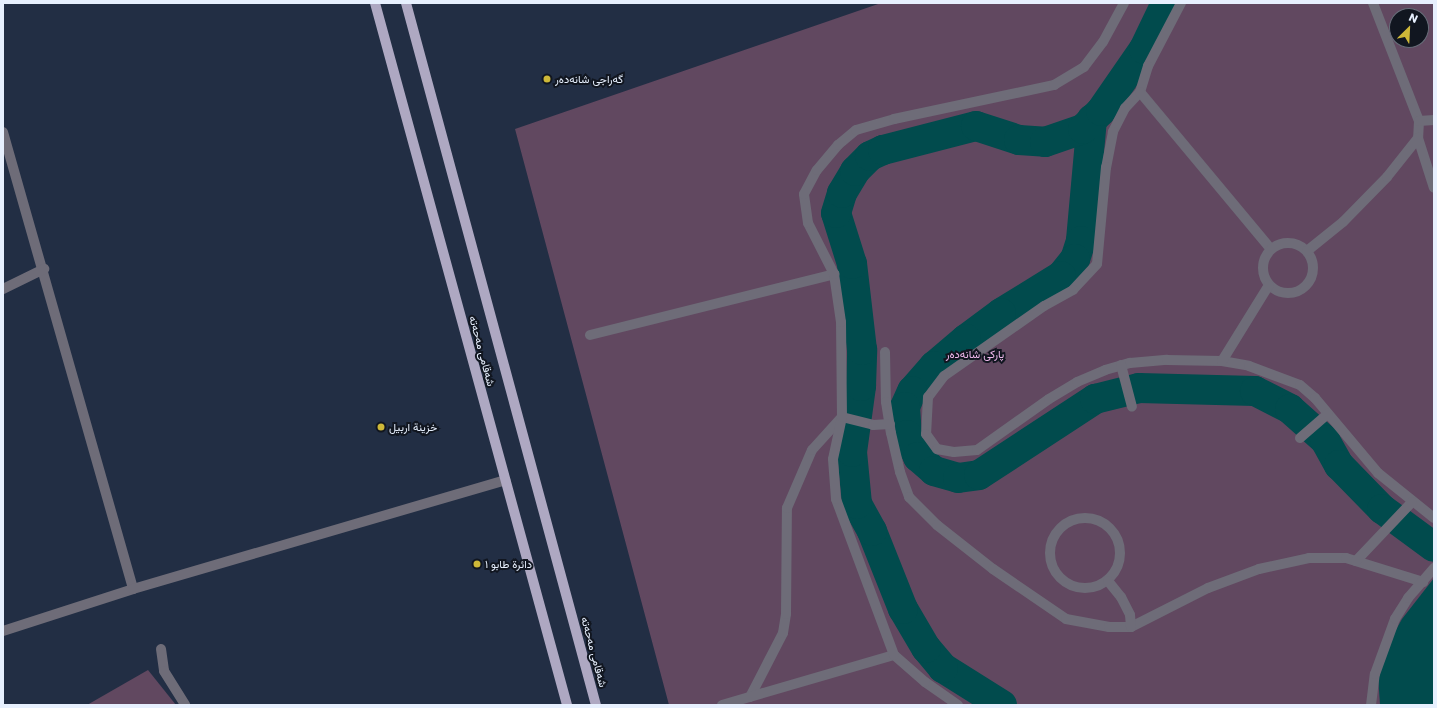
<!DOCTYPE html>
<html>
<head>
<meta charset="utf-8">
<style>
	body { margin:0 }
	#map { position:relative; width:1437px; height:708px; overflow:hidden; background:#222e44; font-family:Poppins,Vazirmatn,sans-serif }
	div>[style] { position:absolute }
	.green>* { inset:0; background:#614860 }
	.water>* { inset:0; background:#014b4d }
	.canal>* { height:30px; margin:-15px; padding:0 15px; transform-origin:15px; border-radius:15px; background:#014b4d }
	.minor>* { height:10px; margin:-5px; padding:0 5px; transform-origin:5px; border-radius:5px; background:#6e6c78 }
	.minor>.ring { margin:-5px; padding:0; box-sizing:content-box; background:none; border:10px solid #6e6c78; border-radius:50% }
	.major>* { height:10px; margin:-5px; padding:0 5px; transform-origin:5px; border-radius:5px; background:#aea8c2 }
	.dots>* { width:11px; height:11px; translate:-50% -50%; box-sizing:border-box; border:2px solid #111620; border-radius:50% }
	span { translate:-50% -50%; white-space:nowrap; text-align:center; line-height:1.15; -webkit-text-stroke:4px #111620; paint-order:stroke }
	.poi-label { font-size:11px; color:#e7f0fe }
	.left { translate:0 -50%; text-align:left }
	.street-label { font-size:11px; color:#e7f0fe }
	.park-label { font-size:11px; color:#f1baee }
	.frame { position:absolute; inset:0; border:4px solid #e7f0fe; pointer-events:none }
	.north { position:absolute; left:1389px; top:8px; width:40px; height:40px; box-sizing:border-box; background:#111620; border:1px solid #676d79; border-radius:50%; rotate:24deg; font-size:11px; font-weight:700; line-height:16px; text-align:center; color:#e7f0fe }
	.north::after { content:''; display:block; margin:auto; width:14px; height:18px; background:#ceb838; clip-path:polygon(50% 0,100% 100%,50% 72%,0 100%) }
</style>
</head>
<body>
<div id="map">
	<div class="green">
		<i style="clip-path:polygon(evenodd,881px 3px,1434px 3px,1434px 705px,669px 705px,515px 129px,881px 3px,1397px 16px,1421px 16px,1421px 40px,1397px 40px,1397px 16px)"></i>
		<i style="clip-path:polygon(148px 670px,176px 705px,87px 705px)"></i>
	</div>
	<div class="water">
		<i style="clip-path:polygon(1434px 578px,1434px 705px,1380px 705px,1378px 675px,1389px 642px,1402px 619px)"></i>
	</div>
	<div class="canal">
		<i style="left:1092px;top:119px;width:122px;rotate:95.2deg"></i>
		<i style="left:1081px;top:241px;width:19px;rotate:108deg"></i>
		<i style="left:1075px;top:259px;width:22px;rotate:129deg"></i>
		<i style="left:1061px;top:276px;width:70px;rotate:148.3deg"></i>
		<i style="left:1001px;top:313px;width:44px;rotate:143.4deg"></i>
		<i style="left:966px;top:339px;width:42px;rotate:139.8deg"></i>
		<i style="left:934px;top:366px;width:33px;rotate:131deg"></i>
		<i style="left:912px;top:391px;width:17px;rotate:114deg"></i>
		<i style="left:905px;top:407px;width:28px;rotate:86deg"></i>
		<i style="left:907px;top:435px;width:25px;rotate:63deg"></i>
		<i style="left:918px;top:457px;width:21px;rotate:41deg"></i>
		<i style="left:934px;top:471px;width:25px;rotate:16deg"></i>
		<i style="left:958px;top:478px;width:21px;rotate:-8deg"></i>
		<i style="left:979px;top:475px;width:139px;rotate:-33.2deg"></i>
		<i style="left:1095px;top:399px;width:45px;rotate:-14deg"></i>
		<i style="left:1139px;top:388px;width:116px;rotate:1.5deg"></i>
		<i style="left:1255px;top:391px;width:39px;rotate:27deg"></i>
		<i style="left:1290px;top:409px;width:47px;rotate:41.5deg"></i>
		<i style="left:1325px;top:440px;width:29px;rotate:61deg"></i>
		<i style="left:1339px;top:465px;width:62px;rotate:45.7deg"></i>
		<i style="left:1382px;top:509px;width:64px;rotate:36.2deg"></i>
		<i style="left:1002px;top:705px;width:70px;rotate:-147.9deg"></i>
		<i style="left:943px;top:668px;width:26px;rotate:-130deg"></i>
		<i style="left:926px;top:648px;width:45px;rotate:-120.5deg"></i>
		<i style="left:903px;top:609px;width:84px;rotate:-111.7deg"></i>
		<i style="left:872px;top:531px;width:31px;rotate:-119deg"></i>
		<i style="left:857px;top:504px;width:52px;rotate:-95.5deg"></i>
		<i style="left:852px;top:452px;width:67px;rotate:-82.2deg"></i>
		<i style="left:861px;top:386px;width:36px;rotate:-88deg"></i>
		<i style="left:862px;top:350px;width:87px;rotate:-96.6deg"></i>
		<i style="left:852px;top:264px;width:53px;rotate:-107.4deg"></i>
		<i style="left:836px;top:213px;width:21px;rotate:-73deg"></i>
		<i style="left:842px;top:193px;width:26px;rotate:-59deg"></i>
		<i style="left:855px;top:171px;width:21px;rotate:-45deg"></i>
		<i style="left:870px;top:156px;width:14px;rotate:-25deg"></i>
		<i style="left:883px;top:150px;width:96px;rotate:-14.5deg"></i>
		<i style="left:976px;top:126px;width:45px;rotate:18deg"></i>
		<i style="left:1019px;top:140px;width:26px;rotate:4deg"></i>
		<i style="left:1045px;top:142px;width:40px;rotate:-18.9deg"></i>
		<i style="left:1083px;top:129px;width:25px;rotate:-45deg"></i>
		<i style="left:1101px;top:111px;width:75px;rotate:-55.3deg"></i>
		<i style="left:1144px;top:49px;width:51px;rotate:-64.4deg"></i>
	</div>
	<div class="minor">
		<i style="left:1181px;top:3px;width:71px;rotate:117.6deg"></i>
		<i style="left:1148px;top:66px;width:27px;rotate:107deg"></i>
		<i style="left:1140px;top:92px;width:22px;rotate:133deg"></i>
		<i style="left:1125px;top:108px;width:27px;rotate:117deg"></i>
		<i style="left:1113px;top:132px;width:36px;rotate:101deg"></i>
		<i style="left:1106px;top:167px;width:97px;rotate:95.3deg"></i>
		<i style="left:1097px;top:264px;width:35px;rotate:133deg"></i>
		<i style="left:1073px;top:290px;width:33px;rotate:151deg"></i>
		<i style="left:1044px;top:306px;width:122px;rotate:145deg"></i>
		<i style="left:944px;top:376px;width:26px;rotate:127deg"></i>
		<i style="left:928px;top:397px;width:37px;rotate:93deg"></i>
		<i style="left:926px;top:434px;width:19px;rotate:54deg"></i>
		<i style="left:937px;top:449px;width:17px;rotate:10deg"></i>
		<i style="left:954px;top:452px;width:23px;rotate:-5deg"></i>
		<i style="left:977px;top:450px;width:88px;rotate:-35.3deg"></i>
		<i style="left:1049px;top:399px;width:33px;rotate:-31deg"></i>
		<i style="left:1077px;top:382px;width:30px;rotate:-23deg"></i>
		<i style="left:1105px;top:370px;width:26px;rotate:-16deg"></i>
		<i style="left:1130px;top:363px;width:37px;rotate:-5deg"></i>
		<i style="left:1167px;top:360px;width:55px;rotate:1deg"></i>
		<i style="left:1222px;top:361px;width:27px;rotate:10deg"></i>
		<i style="left:1249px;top:366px;width:54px;rotate:20.4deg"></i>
		<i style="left:1300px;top:385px;width:20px;rotate:41deg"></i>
		<i style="left:1315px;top:398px;width:98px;rotate:50deg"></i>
		<i style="left:1378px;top:473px;width:72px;rotate:38.8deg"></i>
		<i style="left:1373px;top:3px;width:127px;rotate:68.7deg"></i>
		<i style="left:1419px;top:121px;width:17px;rotate:93deg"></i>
		<i style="left:1418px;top:138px;width:52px;rotate:72.3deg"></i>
		<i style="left:1140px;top:92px;width:204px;rotate:50.2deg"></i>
		<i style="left:1419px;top:121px;width:15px;rotate:-4deg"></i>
		<i style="left:3px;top:132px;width:475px;rotate:74.1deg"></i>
		<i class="ring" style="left:1263px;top:243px;width:40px;height:40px"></i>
		<i style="left:1307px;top:251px;width:46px;rotate:-38.9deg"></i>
		<i style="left:1343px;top:222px;width:63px;rotate:-45.6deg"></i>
		<i style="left:1387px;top:177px;width:50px;rotate:-51.5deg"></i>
		<i style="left:3px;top:289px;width:46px;rotate:-26deg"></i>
		<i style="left:590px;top:335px;width:252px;rotate:-14deg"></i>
		<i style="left:885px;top:352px;width:50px;rotate:88.9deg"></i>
		<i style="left:886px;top:402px;width:31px;rotate:81deg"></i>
		<i style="left:891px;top:433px;width:40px;rotate:77deg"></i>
		<i style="left:900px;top:472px;width:27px;rotate:70deg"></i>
		<i style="left:909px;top:497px;width:40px;rotate:45deg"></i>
		<i style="left:937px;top:525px;width:71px;rotate:38.2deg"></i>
		<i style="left:993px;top:569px;width:88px;rotate:34.4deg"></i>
		<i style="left:1066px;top:619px;width:44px;rotate:10.5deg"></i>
		<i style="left:1109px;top:627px;width:22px"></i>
		<i style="left:1131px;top:627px;width:86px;rotate:-26.9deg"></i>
		<i style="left:1208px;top:588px;width:54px;rotate:-20.4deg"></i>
		<i style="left:1259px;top:569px;width:51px;rotate:-12.4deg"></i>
		<i style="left:1309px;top:558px;width:37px"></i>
		<i style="left:1346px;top:558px;width:81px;rotate:17.3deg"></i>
		<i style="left:1222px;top:361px;width:89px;rotate:-58.3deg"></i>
		<i style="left:1121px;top:365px;width:43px;rotate:75.3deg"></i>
		<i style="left:1300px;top:438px;width:37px;rotate:-41deg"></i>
		<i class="ring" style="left:1050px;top:518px;width:60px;height:60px"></i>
		<i style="left:1356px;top:561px;width:81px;rotate:-46.5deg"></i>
		<i style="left:1108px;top:581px;width:21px;rotate:51deg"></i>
		<i style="left:1121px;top:597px;width:20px;rotate:63deg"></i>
		<i style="left:1130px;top:615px;width:12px;rotate:85deg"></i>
		<i style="left:3px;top:631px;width:137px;rotate:-17.9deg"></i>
		<i style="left:133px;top:589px;width:388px;rotate:-16.3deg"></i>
		<i style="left:161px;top:649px;width:22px;rotate:82deg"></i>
		<i style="left:164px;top:671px;width:40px;rotate:58deg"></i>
		<i style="left:750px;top:697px;width:72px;rotate:-62.7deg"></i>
		<i style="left:783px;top:633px;width:19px;rotate:-81deg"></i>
		<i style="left:786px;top:614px;width:106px;rotate:-89.5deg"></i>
		<i style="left:787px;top:508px;width:63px;rotate:-66.7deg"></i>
		<i style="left:812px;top:450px;width:45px;rotate:-47.7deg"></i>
		<i style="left:842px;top:417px;width:32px;rotate:14deg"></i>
		<i style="left:873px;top:425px;width:17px;rotate:-3deg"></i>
		<i style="left:722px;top:705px;width:179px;rotate:-16.2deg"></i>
		<i style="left:958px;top:705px;width:40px;rotate:-145.1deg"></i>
		<i style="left:925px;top:682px;width:41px;rotate:-138.9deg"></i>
		<i style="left:894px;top:655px;width:166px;rotate:-110.4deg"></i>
		<i style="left:836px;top:499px;width:40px;rotate:-94.3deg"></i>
		<i style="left:833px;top:459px;width:43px;rotate:-77.9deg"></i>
		<i style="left:842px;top:417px;width:95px;rotate:-90.6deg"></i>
		<i style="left:841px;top:322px;width:49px;rotate:-98.3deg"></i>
		<i style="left:834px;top:274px;width:57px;rotate:-117deg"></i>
		<i style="left:808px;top:223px;width:29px;rotate:-98deg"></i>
		<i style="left:804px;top:194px;width:27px;rotate:-62deg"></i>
		<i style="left:817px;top:170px;width:33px;rotate:-50deg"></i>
		<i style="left:838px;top:145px;width:23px;rotate:-40deg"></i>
		<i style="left:856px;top:130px;width:40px;rotate:-16deg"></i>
		<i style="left:894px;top:119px;width:164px;rotate:-12deg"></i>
		<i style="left:1054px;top:85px;width:35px;rotate:-31deg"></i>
		<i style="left:1084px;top:67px;width:31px;rotate:-53deg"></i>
		<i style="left:1103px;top:42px;width:44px;rotate:-61.7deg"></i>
		<i style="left:1371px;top:705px;width:31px;rotate:-83deg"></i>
		<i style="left:1375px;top:674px;width:59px;rotate:-70deg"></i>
		<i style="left:1395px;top:619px;width:25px;rotate:-58deg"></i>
		<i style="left:1408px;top:598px;width:40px;rotate:-49deg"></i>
	</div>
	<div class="major">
		<i style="left:375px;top:3px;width:728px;rotate:74.7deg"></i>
		<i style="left:406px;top:3px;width:727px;rotate:74.86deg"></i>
	</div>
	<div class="dots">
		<i style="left:547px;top:79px;background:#ceb838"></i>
		<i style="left:381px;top:427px;background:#ceb838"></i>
		<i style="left:477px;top:564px;background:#ceb838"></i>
	</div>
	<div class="poi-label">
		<span class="left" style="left:555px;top:79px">گەراجی شانەدەر</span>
		<span class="left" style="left:389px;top:427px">خزينة اربيل</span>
		<span class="left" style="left:485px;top:564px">دائرة طابو ١</span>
	</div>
	<div class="street-label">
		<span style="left:482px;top:351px;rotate:75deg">شەقامی مەحەتە</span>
		<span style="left:594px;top:652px;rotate:75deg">شەقامی مەحەتە</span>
	</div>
	<div class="park-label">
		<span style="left:975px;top:354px">پارکی شانەدەر</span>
	</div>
	<div class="frame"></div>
	<div class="north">N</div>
</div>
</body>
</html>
